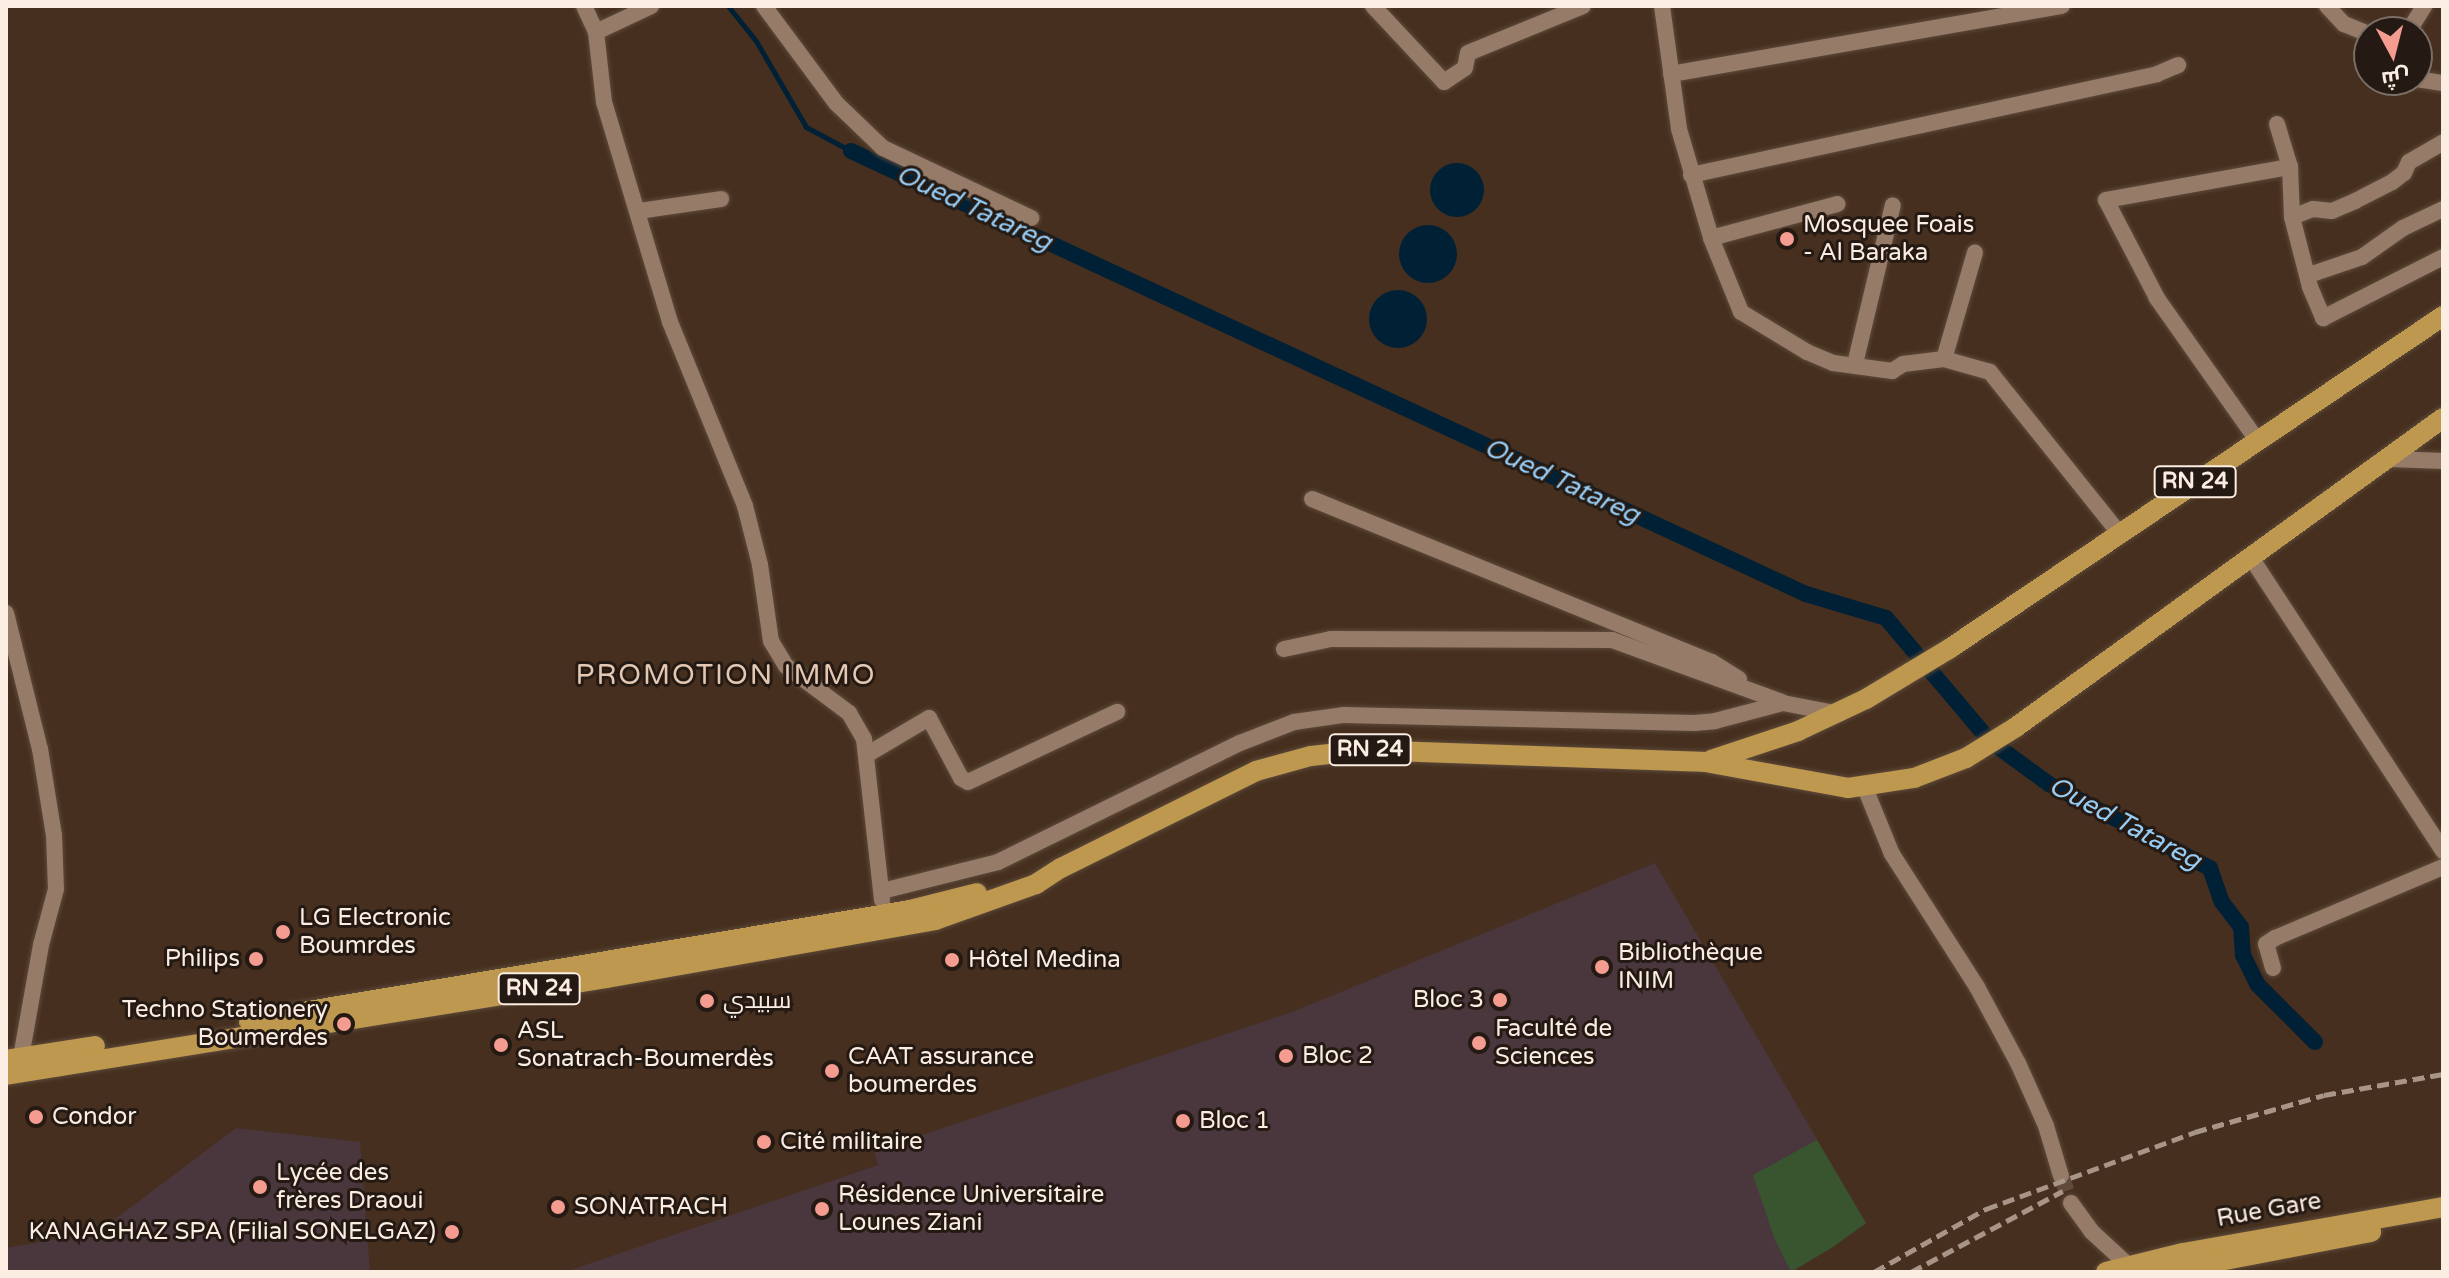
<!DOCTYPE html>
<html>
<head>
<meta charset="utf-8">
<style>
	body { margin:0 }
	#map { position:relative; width:2449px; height:1278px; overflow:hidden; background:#462f1e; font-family:"Varela Round",Cairo,sans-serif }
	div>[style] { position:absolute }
	.education>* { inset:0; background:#4a363d }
	.green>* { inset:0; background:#39552f }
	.water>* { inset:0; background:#002036 }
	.round { border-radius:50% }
	.stream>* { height:5px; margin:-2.5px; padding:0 2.5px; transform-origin:2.5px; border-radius:2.5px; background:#002036 }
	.canal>* { height:16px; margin:-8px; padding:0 8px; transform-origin:8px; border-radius:8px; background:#002036 }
	.minor-tunnel>* { height:16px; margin-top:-8px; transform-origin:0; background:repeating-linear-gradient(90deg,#614c3c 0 16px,transparent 0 24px) }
	.roads { filter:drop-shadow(0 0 2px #5d4a3b) drop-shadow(0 0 2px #5d4a3b) }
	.minor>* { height:16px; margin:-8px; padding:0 8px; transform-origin:8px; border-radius:8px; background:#957b68 }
	.major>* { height:20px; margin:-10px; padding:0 10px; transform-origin:10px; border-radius:10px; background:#bd984e }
	.rail>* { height:5px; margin-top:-2.5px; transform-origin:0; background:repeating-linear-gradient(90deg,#a89588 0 12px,transparent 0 18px) }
	.dots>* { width:22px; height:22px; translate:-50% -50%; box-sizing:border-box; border:4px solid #241a13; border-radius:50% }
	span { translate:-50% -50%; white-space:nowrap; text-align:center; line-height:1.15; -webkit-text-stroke:6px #241a13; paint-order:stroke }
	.shield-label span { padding:2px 6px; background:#241a13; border:2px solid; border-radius:6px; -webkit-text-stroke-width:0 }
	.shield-label { font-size:22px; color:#fcede3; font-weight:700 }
	.poi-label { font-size:24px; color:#fcede3 }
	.left { translate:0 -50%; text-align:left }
	.right { translate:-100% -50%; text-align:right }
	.street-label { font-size:24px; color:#fcede3 }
	.water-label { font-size:26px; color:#97ccf5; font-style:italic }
	.quarter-label { font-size:28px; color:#e3c7b2; letter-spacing:2px }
	.frame { position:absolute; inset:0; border:8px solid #fcede3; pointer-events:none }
	.north { position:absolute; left:2353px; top:16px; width:80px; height:80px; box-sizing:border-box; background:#241a13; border:2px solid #7a6e66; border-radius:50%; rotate:173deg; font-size:22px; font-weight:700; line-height:32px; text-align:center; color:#fcede3 }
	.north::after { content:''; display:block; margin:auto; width:28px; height:36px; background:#f59c90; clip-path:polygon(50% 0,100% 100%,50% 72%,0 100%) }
</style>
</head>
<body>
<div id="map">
	<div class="education">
		<i style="clip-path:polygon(1655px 863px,1866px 1223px,1833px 1247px,1790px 1272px,565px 1272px,878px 1165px,874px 1151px,1292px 1012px)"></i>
		<i style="clip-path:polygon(236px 1128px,360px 1142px,370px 1272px,6px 1272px,6px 1248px,98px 1232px)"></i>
	</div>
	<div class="green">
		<i style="clip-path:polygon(1817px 1140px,1866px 1223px,1833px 1247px,1791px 1272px,1775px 1240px,1753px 1175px)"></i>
	</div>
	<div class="water">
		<i class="round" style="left:1430px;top:163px;width:54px;height:54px"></i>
		<i class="round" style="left:1399px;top:225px;width:58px;height:58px"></i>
		<i class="round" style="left:1369px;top:290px;width:58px;height:58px"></i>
	</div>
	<div class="stream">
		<i style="left:728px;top:6px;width:45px;rotate:51.3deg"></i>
		<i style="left:756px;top:41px;width:99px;rotate:59.8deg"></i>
		<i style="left:806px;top:127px;width:51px;rotate:28.1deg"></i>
	</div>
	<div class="canal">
		<i style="left:851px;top:151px;width:1053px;rotate:24.89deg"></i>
		<i style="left:1806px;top:594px;width:84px;rotate:16.7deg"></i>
		<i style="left:1886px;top:618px;width:161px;rotate:49.8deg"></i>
		<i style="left:1990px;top:741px;width:73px;rotate:36.1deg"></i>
		<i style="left:2049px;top:784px;width:182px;rotate:27.6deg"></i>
		<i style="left:2210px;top:868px;width:36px;rotate:71deg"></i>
		<i style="left:2222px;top:902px;width:31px;rotate:53deg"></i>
		<i style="left:2241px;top:927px;width:28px;rotate:86deg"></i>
		<i style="left:2243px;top:955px;width:32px;rotate:64deg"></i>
		<i style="left:2257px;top:984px;width:82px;rotate:45deg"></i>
	</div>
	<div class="minor-tunnel">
		<i style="left:2061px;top:1176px;width:29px;rotate:70deg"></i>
	</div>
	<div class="roads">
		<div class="minor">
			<i style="left:584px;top:6px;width:29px;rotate:65deg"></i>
			<i style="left:596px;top:32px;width:70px;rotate:83.5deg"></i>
			<i style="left:604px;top:102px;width:230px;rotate:73.3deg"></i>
			<i style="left:670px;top:322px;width:199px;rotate:67.8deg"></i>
			<i style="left:745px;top:506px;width:61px;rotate:75.7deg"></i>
			<i style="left:760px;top:565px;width:77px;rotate:81.8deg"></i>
			<i style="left:771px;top:641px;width:29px;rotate:59deg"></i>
			<i style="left:786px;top:666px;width:79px;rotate:36.7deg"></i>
			<i style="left:849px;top:713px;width:30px;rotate:60deg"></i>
			<i style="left:864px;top:739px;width:162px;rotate:83.6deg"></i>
			<i style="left:764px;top:6px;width:121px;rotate:53.4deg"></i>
			<i style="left:836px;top:103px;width:65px;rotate:43.8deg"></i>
			<i style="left:883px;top:148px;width:164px;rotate:25.3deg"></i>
			<i style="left:1373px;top:6px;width:104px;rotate:46.9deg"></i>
			<i style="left:1444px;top:82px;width:25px;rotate:-34deg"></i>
			<i style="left:1465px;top:68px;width:15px;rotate:-79deg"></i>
			<i style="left:1468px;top:53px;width:124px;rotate:-22.2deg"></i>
			<i style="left:1662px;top:6px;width:124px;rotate:82.1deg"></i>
			<i style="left:1679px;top:129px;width:114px;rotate:73.6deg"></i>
			<i style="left:1711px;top:238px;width:80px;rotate:67.9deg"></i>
			<i style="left:1741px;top:312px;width:77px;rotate:31.2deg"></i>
			<i style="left:1807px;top:352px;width:28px;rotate:23deg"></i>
			<i style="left:1833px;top:363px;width:60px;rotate:7.7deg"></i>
			<i style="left:1892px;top:371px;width:13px;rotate:-32deg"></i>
			<i style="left:1903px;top:364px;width:41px;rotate:-7deg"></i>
			<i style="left:1944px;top:359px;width:48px;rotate:15.8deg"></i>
			<i style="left:1990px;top:372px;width:206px;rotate:51.3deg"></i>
			<i style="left:2327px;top:6px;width:25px;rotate:47deg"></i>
			<i style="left:2344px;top:24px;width:27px;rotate:22deg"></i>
			<i style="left:596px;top:32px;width:61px;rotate:-25.3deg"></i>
			<i style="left:2408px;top:32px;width:31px;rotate:-58deg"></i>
			<i style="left:1671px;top:74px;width:397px;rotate:-9.9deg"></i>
			<i style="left:2417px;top:79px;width:26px;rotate:9deg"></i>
			<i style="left:2277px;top:124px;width:45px;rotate:73.2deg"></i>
			<i style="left:2290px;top:167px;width:50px;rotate:87.7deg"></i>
			<i style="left:2292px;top:217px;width:22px;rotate:-21deg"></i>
			<i style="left:2313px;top:209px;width:19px;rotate:6deg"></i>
			<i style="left:2332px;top:211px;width:25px;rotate:-23deg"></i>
			<i style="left:2355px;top:201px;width:42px;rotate:-27.2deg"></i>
			<i style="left:2392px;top:182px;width:15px;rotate:-37deg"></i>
			<i style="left:2404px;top:173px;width:12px;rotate:-66deg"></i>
			<i style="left:2409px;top:162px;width:39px;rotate:-30deg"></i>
			<i style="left:1691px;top:175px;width:477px;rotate:-12.2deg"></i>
			<i style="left:2157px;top:74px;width:23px;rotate:-23deg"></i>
			<i style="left:639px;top:211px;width:83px;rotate:-8.3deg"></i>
			<i style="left:2292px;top:217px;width:72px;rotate:75.6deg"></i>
			<i style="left:2310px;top:287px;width:34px;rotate:67deg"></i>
			<i style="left:2323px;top:318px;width:135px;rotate:-26.9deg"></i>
			<i style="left:1711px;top:238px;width:131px;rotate:-15deg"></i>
			<i style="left:2309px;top:275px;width:56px;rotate:-18.8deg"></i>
			<i style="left:2362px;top:257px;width:50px;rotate:-35.3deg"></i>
			<i style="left:2403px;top:228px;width:44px;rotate:-25.4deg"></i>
			<i style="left:1944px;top:359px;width:111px;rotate:-73.8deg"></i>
			<i style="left:1855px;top:364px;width:163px;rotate:-76.6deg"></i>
			<i style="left:2257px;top:440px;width:174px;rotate:-125.2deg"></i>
			<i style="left:2157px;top:298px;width:110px;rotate:-117.5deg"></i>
			<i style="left:2106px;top:200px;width:187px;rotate:-10.2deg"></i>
			<i style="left:2390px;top:459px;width:53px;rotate:2.2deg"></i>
			<i style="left:1312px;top:499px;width:432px;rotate:22.2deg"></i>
			<i style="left:1712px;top:662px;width:32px;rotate:32deg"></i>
			<i style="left:2252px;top:559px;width:349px;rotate:56.8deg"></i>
			<i style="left:6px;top:613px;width:140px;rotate:76deg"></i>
			<i style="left:40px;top:749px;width:87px;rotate:80.8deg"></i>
			<i style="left:54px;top:835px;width:54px;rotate:87.9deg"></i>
			<i style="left:56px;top:889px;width:58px;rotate:105deg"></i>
			<i style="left:41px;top:945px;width:114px;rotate:100.1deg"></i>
			<i style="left:1284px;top:649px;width:48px;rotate:-12deg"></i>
			<i style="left:1331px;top:639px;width:281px;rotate:0.2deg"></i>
			<i style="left:1612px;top:640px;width:181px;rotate:20deg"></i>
			<i style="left:868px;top:754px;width:71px;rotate:-30.5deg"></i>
			<i style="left:929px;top:718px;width:68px;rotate:61.9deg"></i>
			<i style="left:961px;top:778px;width:8px;rotate:30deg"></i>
			<i style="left:968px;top:782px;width:165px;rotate:-25.2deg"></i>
			<i style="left:1865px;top:788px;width:71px;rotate:67.8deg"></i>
			<i style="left:1892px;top:854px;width:158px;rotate:57.4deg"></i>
			<i style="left:1977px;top:987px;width:86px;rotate:61.7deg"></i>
			<i style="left:2018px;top:1063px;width:69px;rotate:66deg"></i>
			<i style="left:2046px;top:1126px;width:52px;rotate:73.3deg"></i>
			<i style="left:882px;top:891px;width:120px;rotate:-14deg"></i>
			<i style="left:998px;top:862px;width:270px;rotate:-26.2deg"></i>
			<i style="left:1240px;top:743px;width:58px;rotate:-21.3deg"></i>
			<i style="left:1294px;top:722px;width:49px;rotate:-8.1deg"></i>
			<i style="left:1343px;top:715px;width:351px;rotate:1.3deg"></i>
			<i style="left:1694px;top:723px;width:21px;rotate:-5deg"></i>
			<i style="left:1715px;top:721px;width:70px;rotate:-14.8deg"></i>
			<i style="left:1783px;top:703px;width:57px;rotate:11.1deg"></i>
			<i style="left:2273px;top:968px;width:25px;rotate:-106deg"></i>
			<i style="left:2266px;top:944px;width:11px;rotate:-34deg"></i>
			<i style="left:2275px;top:938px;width:182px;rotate:-22.9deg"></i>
			<i style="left:2071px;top:1203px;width:34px;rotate:54deg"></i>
			<i style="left:2091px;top:1231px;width:50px;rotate:42.6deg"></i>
		</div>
		<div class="major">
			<i style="left:1711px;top:760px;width:92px;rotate:-18.4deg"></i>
			<i style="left:1798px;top:731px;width:75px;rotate:-25.2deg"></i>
			<i style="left:1866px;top:699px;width:97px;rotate:-31.1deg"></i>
			<i style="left:1949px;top:649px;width:596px;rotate:-33.98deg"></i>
			<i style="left:249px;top:1021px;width:670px;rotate:-9.53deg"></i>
			<i style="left:910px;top:910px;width:69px;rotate:-14.2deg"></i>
			<i style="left:6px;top:1060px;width:90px;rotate:-8.9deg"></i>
			<i style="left:6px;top:1075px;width:609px;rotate:-9.17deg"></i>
			<i style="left:607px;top:978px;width:333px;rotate:-10deg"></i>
			<i style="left:935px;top:920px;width:107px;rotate:-19.6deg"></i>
			<i style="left:1036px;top:884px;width:30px;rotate:-33deg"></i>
			<i style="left:1061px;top:868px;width:218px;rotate:-26.4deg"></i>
			<i style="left:1256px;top:771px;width:57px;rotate:-15.3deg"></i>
			<i style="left:1311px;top:756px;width:55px;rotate:-6.2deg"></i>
			<i style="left:1366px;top:750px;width:339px;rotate:2deg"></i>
			<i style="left:1705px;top:762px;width:145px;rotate:10.3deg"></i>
			<i style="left:1848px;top:788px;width:67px;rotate:-8.6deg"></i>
			<i style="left:1914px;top:778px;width:56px;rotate:-21deg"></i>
			<i style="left:1966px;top:758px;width:59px;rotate:-31.8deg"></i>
			<i style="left:2016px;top:727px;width:527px;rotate:-35.89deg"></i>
			<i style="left:2106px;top:1272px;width:79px;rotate:-13.9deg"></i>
			<i style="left:2183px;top:1253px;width:264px;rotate:-10deg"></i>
			<i style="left:2163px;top:1272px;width:212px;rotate:-10.9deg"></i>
		</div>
	</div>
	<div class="rail">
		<i style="left:1874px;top:1272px;width:129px;rotate:-29.4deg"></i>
		<i style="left:1986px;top:1209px;width:223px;rotate:-20.2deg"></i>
		<i style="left:2195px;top:1132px;width:134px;rotate:-16deg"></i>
		<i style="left:2324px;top:1095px;width:121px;rotate:-10deg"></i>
		<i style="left:1911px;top:1272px;width:172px;rotate:-28.1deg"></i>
	</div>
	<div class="dots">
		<i style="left:1787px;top:239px;background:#f59c90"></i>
		<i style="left:283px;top:932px;background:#f59c90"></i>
		<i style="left:256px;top:959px;background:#f59c90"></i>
		<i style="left:952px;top:960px;background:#f59c90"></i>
		<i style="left:1602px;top:967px;background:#f59c90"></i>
		<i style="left:1500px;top:1000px;background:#f59c90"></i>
		<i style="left:707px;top:1001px;background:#f59c90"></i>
		<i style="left:344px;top:1024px;background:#f59c90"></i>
		<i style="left:1479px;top:1043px;background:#f59c90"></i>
		<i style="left:501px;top:1045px;background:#f59c90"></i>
		<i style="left:1286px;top:1056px;background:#f59c90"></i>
		<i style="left:832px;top:1071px;background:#f59c90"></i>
		<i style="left:36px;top:1117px;background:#f59c90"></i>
		<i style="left:1183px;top:1121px;background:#f59c90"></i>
		<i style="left:764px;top:1142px;background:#f59c90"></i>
		<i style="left:260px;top:1187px;background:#f59c90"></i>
		<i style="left:558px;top:1207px;background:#f59c90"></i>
		<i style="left:822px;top:1209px;background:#f59c90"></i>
		<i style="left:452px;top:1232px;background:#f59c90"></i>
	</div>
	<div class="shield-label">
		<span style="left:2195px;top:482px">RN 24</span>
		<span style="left:1370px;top:750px">RN 24</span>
		<span style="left:539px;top:989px">RN 24</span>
	</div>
	<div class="poi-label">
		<span class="left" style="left:1803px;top:239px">Mosquee Foais<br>- Al Baraka</span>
		<span class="left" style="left:299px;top:932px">LG Electronic<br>Boumrdes</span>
		<span class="left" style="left:1618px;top:967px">Bibliothèque<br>INIM</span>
		<span class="right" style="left:240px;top:959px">Philips</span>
		<span class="left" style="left:968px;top:960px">Hôtel Medina</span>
		<span class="right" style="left:1484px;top:1000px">Bloc 3</span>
		<span class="left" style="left:723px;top:1001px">سبيدي</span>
		<span class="right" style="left:328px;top:1024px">Techno Stationery<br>Boumerdes</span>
		<span class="left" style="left:1495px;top:1043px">Faculté de<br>Sciences</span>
		<span class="left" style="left:517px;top:1045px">ASL<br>Sonatrach-Boumerdès</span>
		<span class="left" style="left:1302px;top:1056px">Bloc 2</span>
		<span class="left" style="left:848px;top:1071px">CAAT assurance<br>boumerdes</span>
		<span class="left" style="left:52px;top:1117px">Condor</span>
		<span class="left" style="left:1199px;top:1121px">Bloc 1</span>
		<span class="left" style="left:780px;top:1142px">Cité militaire</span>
		<span class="left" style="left:276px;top:1187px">Lycée des<br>frères Draoui</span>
		<span class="left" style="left:838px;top:1209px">Résidence Universitaire<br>Lounes Ziani</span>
		<span class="left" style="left:574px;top:1207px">SONATRACH</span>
		<span class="right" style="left:436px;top:1232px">KANAGHAZ SPA (Filial SONELGAZ)</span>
	</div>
	<div class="street-label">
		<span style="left:2269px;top:1210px;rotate:-10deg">Rue Gare</span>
	</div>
	<div class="water-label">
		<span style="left:974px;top:208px;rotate:25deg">Oued Tatareg</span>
		<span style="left:1562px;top:481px;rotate:25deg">Oued Tatareg</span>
		<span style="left:2125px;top:823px;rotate:28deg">Oued Tatareg</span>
	</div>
	<div class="quarter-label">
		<span style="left:726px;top:675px">PROMOTION IMMO</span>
	</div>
	<div class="frame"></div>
	<div class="north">ش</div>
</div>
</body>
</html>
